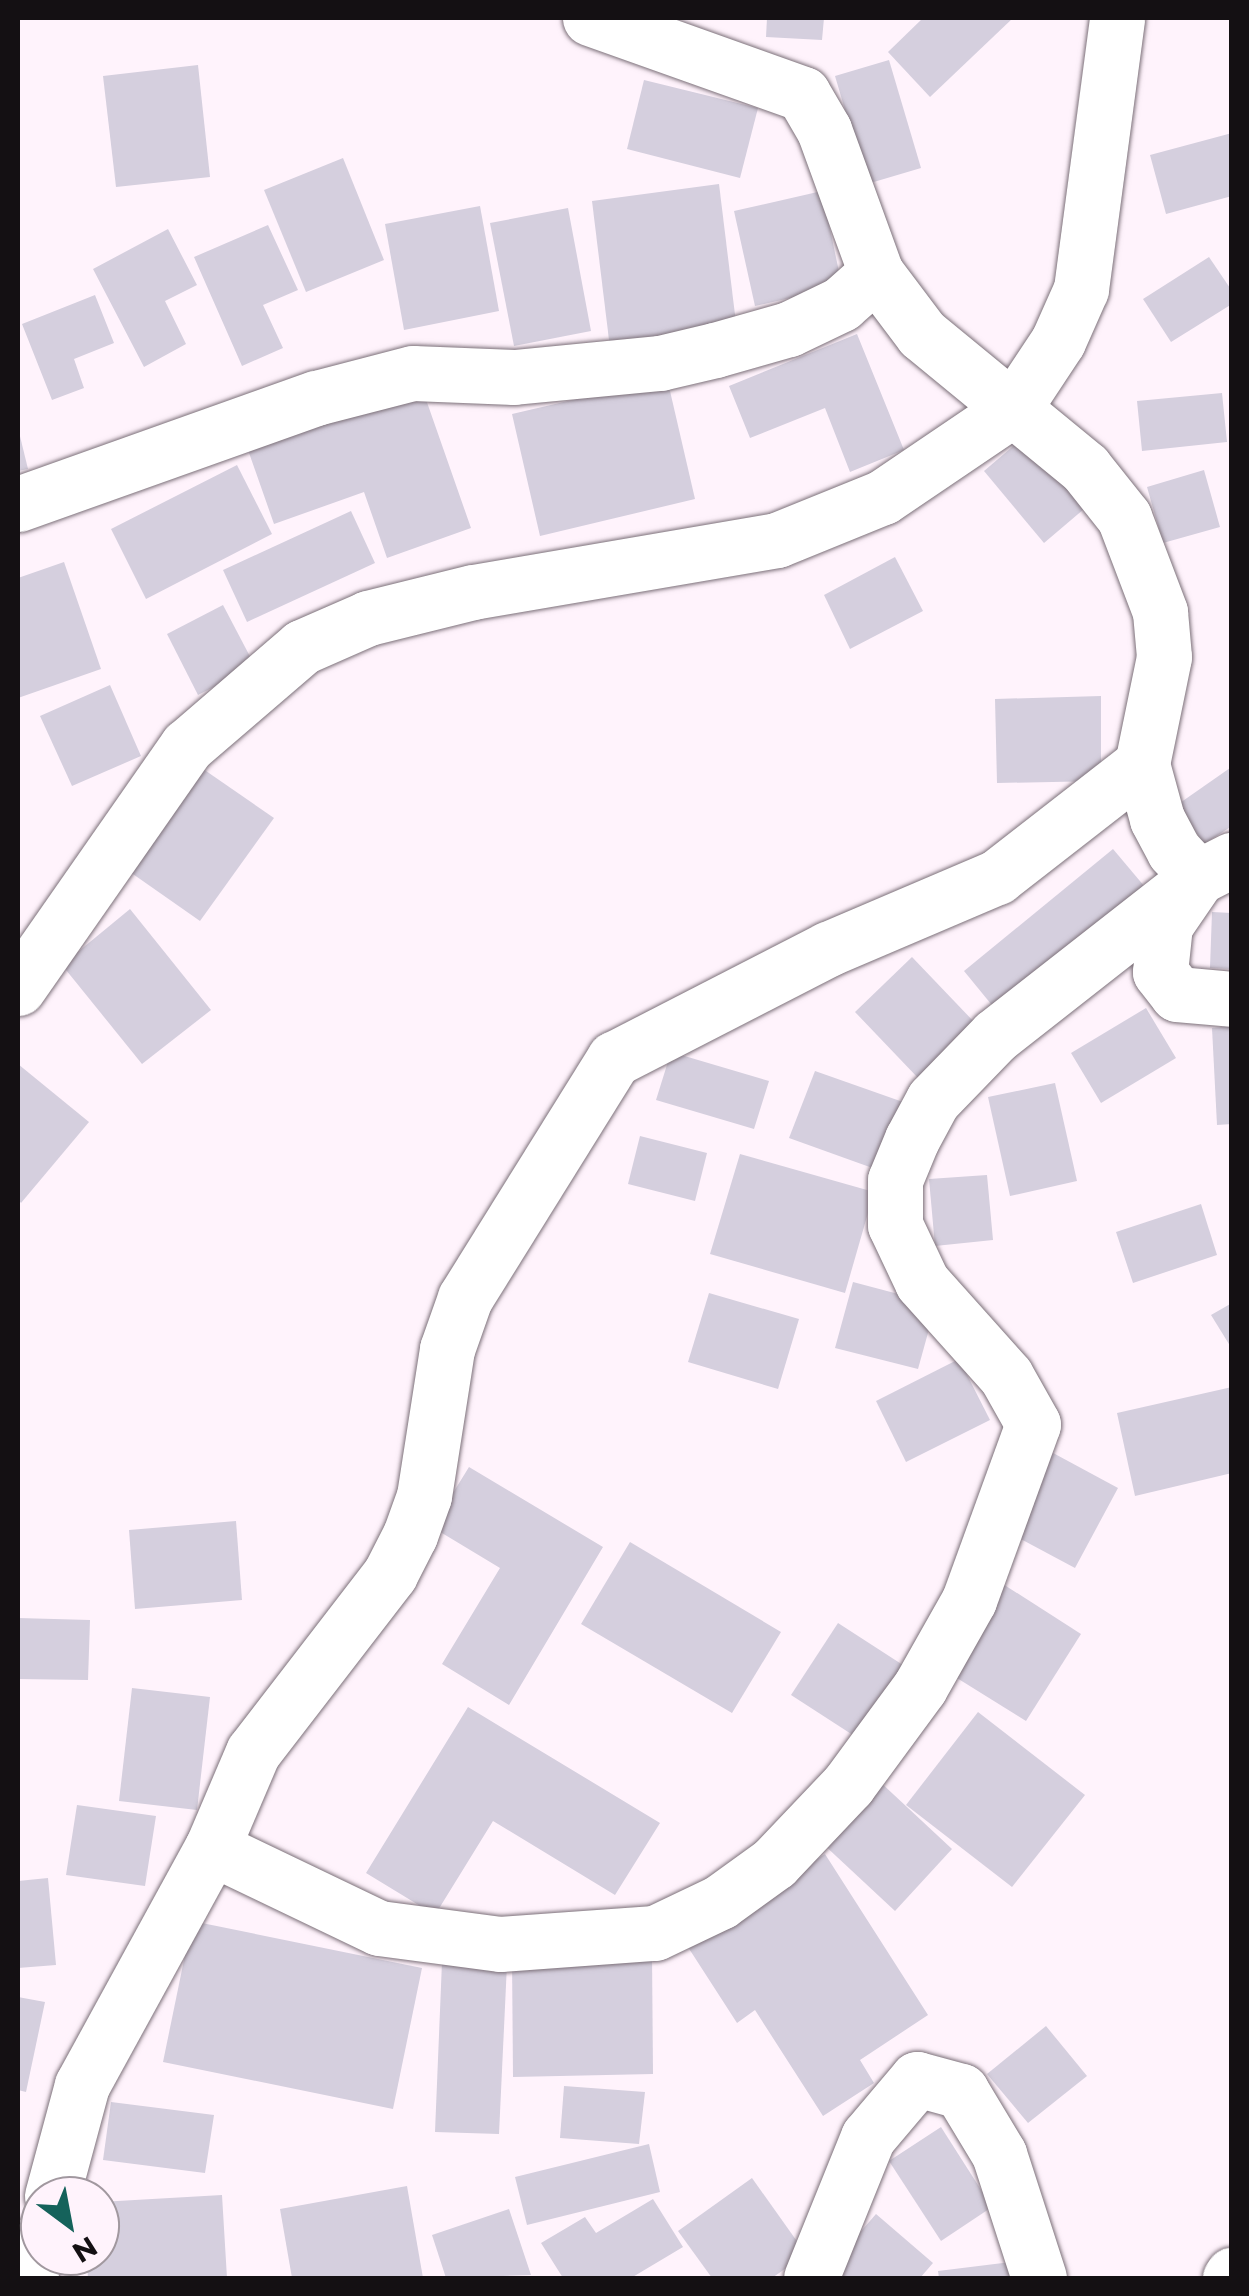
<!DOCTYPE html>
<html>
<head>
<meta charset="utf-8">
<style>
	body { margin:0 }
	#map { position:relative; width:1249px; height:2296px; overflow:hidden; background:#fff3fc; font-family:Montserrat,sans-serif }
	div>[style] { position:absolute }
	.building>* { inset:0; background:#d5cfde }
	.roads { filter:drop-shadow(0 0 2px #7c7079) drop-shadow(0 0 2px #7c7079) }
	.minor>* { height:55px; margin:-27.5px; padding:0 27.5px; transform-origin:27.5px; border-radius:27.5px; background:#fff }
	span { translate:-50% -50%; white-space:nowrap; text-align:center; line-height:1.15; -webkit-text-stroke:9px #fff3fc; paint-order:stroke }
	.frame { position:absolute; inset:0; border:20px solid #141013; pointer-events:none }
	.north { position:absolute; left:20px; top:2176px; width:100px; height:100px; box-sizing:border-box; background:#fff3fc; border:2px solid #a1989f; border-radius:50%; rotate:148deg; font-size:28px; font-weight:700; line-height:40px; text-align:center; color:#141013 }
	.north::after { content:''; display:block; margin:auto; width:35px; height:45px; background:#15625b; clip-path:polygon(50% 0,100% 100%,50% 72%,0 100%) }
</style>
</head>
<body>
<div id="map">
	<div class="building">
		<i style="clip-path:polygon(767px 18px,824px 18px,822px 40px,766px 37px)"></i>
		<i style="clip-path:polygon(923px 18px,1013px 18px,930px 97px,888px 52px)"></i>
		<i style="clip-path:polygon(889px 60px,921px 168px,867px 184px,835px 76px)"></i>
		<i style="clip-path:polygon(198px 65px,210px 177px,116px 187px,103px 76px)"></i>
		<i style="clip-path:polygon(644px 80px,758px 108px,740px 178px,627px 149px)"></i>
		<i style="clip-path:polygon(1232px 133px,1232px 196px,1166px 214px,1150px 155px)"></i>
		<i style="clip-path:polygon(343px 158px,384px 260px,306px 292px,264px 190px)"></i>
		<i style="clip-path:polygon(719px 184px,737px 331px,610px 348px,592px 201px)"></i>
		<i style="clip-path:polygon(822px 191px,842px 286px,755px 306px,734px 211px)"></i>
		<i style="clip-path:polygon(480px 206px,499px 311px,404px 330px,385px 224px)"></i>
		<i style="clip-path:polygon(568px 208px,591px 331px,514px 346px,490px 223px)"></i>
		<i style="clip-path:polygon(268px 225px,298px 290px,263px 305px,283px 348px,242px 366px,194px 257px)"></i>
		<i style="clip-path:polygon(168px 229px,197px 285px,165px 301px,186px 344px,144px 367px,93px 269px)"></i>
		<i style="clip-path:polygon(1209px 257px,1232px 291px,1232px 304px,1171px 342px,1143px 299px)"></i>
		<i style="clip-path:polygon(95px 295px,114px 343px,74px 359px,84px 388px,52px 400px,22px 324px)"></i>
		<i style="clip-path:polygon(857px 334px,904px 450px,850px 472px,825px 408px,750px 438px,729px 386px)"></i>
		<i style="clip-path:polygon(667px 378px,695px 499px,540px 536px,512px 414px)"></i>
		<i style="clip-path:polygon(422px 388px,471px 528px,387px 558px,364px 492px,274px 524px,248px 450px)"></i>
		<i style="clip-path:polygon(1222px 393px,1227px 442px,1142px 451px,1137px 401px)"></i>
		<i style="clip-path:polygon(18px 428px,28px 469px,18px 471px)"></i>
		<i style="clip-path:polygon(1024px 437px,1084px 509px,1044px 543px,984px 471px)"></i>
		<i style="clip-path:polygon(237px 465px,272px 534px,146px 599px,111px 529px)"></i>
		<i style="clip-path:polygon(1204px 470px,1220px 527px,1163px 543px,1147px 487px)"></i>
		<i style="clip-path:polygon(351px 511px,375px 563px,247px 622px,223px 570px)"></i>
		<i style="clip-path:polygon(895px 557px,923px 611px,850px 649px,824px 595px)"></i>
		<i style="clip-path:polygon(64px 562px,101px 669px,18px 698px,18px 578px)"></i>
		<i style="clip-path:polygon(223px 605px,255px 666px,198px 695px,167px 634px)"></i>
		<i style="clip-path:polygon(110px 685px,141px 756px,72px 786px,40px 716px)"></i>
		<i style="clip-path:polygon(1101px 696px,1101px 781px,997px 783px,995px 699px)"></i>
		<i style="clip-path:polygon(193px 762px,274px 818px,200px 921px,120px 865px)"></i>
		<i style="clip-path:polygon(1230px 768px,1232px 826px,1204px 844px,1177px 805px)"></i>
		<i style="clip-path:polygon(1113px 849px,1150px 893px,1000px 1015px,964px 971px)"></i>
		<i style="clip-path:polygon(130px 909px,211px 1010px,142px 1064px,62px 965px)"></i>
		<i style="clip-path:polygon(1212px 912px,1232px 913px,1232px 969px,1210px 968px)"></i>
		<i style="clip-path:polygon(912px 957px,977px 1025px,919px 1079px,855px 1012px)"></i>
		<i style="clip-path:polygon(1146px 1008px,1176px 1058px,1101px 1103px,1071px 1053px)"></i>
		<i style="clip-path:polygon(1232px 1026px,1232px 1124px,1217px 1125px,1212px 1028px)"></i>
		<i style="clip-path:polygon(671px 1052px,769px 1081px,754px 1129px,656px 1100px)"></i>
		<i style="clip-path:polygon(18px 1064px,89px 1122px,21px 1203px,18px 1199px)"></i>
		<i style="clip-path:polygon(815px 1071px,903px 1102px,878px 1170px,789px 1138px)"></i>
		<i style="clip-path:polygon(1055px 1083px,1077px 1181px,1010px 1196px,988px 1097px)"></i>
		<i style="clip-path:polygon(640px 1136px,707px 1153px,695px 1201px,628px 1184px)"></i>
		<i style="clip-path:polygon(740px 1154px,874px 1192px,845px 1293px,710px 1254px)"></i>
		<i style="clip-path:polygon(987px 1175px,993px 1240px,935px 1246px,929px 1179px)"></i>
		<i style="clip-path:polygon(1201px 1204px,1217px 1255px,1133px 1283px,1116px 1232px)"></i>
		<i style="clip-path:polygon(853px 1282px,936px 1304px,918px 1369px,835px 1348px)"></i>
		<i style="clip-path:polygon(709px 1293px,799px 1319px,778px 1389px,688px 1362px)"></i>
		<i style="clip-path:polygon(1232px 1303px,1232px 1349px,1211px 1315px)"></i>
		<i style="clip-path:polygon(959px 1359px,990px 1420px,906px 1462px,876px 1401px)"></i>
		<i style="clip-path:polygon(1232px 1387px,1232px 1473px,1135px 1496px,1117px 1413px)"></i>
		<i style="clip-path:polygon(1042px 1447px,1118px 1488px,1075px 1568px,998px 1527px)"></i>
		<i style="clip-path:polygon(469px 1467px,603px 1547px,509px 1705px,442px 1664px,500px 1568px,432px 1527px)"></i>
		<i style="clip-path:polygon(236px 1521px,242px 1600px,135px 1609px,129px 1530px)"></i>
		<i style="clip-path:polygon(630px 1542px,781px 1632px,732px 1713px,581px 1624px)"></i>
		<i style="clip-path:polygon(992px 1577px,1081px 1634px,1026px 1721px,936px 1665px)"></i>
		<i style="clip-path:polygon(18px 1618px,90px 1620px,88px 1680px,18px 1679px)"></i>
		<i style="clip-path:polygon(838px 1623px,906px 1667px,859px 1739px,791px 1695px)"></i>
		<i style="clip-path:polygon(132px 1688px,210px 1697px,197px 1810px,119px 1801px)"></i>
		<i style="clip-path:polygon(468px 1707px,660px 1823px,615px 1895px,493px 1821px,435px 1915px,366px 1873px)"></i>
		<i style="clip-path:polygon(978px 1712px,1085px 1795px,1012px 1887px,906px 1805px)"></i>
		<i style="clip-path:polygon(878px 1780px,952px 1849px,895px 1911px,821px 1842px)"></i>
		<i style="clip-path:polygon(77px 1805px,156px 1816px,145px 1886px,66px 1875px)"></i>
		<i style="clip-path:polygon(825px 1854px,928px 2015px,860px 2060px,874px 2083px,823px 2116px,755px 2010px,737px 2023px,686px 1944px)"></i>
		<i style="clip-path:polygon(48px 1878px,56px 1965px,18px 1968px,18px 1881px)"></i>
		<i style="clip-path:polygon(192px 1921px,422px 1968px,393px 2109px,163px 2062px)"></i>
		<i style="clip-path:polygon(652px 1953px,653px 2074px,513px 2077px,512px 1957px)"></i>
		<i style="clip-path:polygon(442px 1962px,507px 1964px,499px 2134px,435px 2132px)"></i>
		<i style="clip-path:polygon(18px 1997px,45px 2002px,26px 2092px,18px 2090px)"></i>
		<i style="clip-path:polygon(1046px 2026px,1087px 2076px,1028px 2123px,987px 2074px)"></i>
		<i style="clip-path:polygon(564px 2086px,645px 2092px,639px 2144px,560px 2138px)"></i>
		<i style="clip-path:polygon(111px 2102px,214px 2115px,205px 2173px,103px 2160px)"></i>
		<i style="clip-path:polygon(941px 2127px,992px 2207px,941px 2241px,889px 2161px)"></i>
		<i style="clip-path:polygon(649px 2144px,660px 2192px,527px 2225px,515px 2177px)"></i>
		<i style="clip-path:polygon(752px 2178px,806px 2254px,772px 2278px,712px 2278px,678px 2231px)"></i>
		<i style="clip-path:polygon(407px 2186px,423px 2278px,292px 2278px,280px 2209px)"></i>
		<i style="clip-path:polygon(222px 2195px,227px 2278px,88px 2278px,86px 2256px,100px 2256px,100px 2202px)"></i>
		<i style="clip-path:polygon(653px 2199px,683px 2247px,631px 2278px,563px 2278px,541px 2243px,585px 2217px,596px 2233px)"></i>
		<i style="clip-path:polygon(509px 2209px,531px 2275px,446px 2278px,432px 2235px)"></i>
		<i style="clip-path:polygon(876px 2214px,933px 2263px,920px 2278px,829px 2278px,824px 2274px)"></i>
		<i style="clip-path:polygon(1011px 2262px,1013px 2278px,939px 2278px,938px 2271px)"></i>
	</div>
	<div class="roads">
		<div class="minor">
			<i style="left:590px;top:18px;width:226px;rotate:19.6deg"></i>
			<i style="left:803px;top:94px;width:42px;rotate:59.7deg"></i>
			<i style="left:824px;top:130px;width:152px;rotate:70deg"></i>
			<i style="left:876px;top:273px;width:76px;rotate:53deg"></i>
			<i style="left:922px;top:334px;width:211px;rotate:39.4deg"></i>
			<i style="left:1085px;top:468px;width:63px;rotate:51.5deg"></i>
			<i style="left:1124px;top:517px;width:102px;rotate:69.2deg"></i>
			<i style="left:1160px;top:612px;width:45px;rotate:84.9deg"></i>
			<i style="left:1164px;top:657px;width:109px;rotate:101.6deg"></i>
			<i style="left:1142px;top:764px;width:57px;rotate:74.7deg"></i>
			<i style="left:1157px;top:819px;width:36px;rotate:62deg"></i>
			<i style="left:1174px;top:851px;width:35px;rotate:47deg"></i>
			<i style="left:1198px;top:877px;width:58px;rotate:124.5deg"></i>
			<i style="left:1165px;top:925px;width:47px;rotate:96.1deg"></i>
			<i style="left:1160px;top:972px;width:28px;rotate:52deg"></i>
			<i style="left:1177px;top:994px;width:55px;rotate:5.2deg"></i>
			<i style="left:18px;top:504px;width:316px;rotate:-19.6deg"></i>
			<i style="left:316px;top:398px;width:100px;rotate:-14.5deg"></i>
			<i style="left:413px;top:373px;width:101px;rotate:2.3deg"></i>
			<i style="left:514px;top:377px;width:147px;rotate:-5.5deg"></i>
			<i style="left:660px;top:363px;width:57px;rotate:-13.3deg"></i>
			<i style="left:715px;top:350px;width:77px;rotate:-15.8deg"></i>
			<i style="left:789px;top:329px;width:58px;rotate:-25.7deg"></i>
			<i style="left:841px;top:304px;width:47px;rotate:-41.5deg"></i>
			<i style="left:18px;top:988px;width:295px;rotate:-55.1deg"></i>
			<i style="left:187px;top:746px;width:152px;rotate:-40.7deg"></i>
			<i style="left:302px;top:647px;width:72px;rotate:-23.7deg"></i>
			<i style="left:368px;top:618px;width:108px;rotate:-13.9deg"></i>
			<i style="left:473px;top:592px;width:308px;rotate:-9.7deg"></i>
			<i style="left:777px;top:540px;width:114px;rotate:-22.1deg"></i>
			<i style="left:883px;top:497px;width:157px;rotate:-34.1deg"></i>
			<i style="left:1013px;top:409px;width:82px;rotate:-56.5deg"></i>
			<i style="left:1058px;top:341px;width:57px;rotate:-66.1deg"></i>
			<i style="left:1081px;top:289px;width:273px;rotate:-82.4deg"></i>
			<i style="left:212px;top:1848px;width:185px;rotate:25.6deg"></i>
			<i style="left:379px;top:1928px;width:122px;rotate:7.5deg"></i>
			<i style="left:500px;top:1944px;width:155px;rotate:-4.1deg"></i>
			<i style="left:655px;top:1933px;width:72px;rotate:-25.5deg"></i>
			<i style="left:720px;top:1902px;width:67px;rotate:-35.8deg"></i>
			<i style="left:774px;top:1863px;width:108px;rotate:-46.5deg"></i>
			<i style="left:848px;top:1785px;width:122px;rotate:-53.7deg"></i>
			<i style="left:920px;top:1687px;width:100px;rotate:-60.6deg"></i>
			<i style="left:969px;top:1600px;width:187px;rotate:-70deg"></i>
			<i style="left:1033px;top:1424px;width:55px;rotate:-119.4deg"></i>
			<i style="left:1006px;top:1376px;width:126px;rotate:-131.8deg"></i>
			<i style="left:922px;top:1282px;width:63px;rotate:-115.3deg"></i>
			<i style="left:895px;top:1225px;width:45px;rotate:-90deg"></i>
			<i style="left:895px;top:1180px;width:44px;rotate:-67.5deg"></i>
			<i style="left:912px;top:1139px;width:44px;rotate:-61.7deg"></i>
			<i style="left:933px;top:1100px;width:89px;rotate:-45.9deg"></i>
			<i style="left:995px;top:1036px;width:258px;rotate:-38.1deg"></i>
			<i style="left:1198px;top:877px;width:38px;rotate:-27deg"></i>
			<i style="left:52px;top:2196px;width:115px;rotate:-74.9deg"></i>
			<i style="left:82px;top:2085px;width:270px;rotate:-61.3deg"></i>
			<i style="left:212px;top:1848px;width:104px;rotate:-66.9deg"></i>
			<i style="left:253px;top:1752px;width:225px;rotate:-52.4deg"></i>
			<i style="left:390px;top:1574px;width:44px;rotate:-62.9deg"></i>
			<i style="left:410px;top:1535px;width:41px;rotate:-70.3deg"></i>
			<i style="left:424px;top:1496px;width:149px;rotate:-81.1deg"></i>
			<i style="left:447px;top:1349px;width:54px;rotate:-70.6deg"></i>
			<i style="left:465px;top:1298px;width:282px;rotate:-58.1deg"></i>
			<i style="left:614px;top:1059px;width:241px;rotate:-27.2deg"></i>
			<i style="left:828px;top:949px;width:184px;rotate:-23.1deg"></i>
			<i style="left:997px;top:877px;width:184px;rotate:-37.9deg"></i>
			<i style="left:29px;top:2278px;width:41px;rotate:-74.6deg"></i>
			<i style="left:811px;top:2278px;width:152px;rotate:-68deg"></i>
			<i style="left:868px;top:2137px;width:76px;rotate:-49.8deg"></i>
			<i style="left:917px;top:2079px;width:46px;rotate:15.3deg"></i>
			<i style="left:961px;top:2091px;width:74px;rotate:58.9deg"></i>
			<i style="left:999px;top:2154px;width:130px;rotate:72.1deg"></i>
			<i style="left:1230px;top:2278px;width:4px;rotate:-56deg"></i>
		</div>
	</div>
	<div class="frame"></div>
	<div class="north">N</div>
</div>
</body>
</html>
